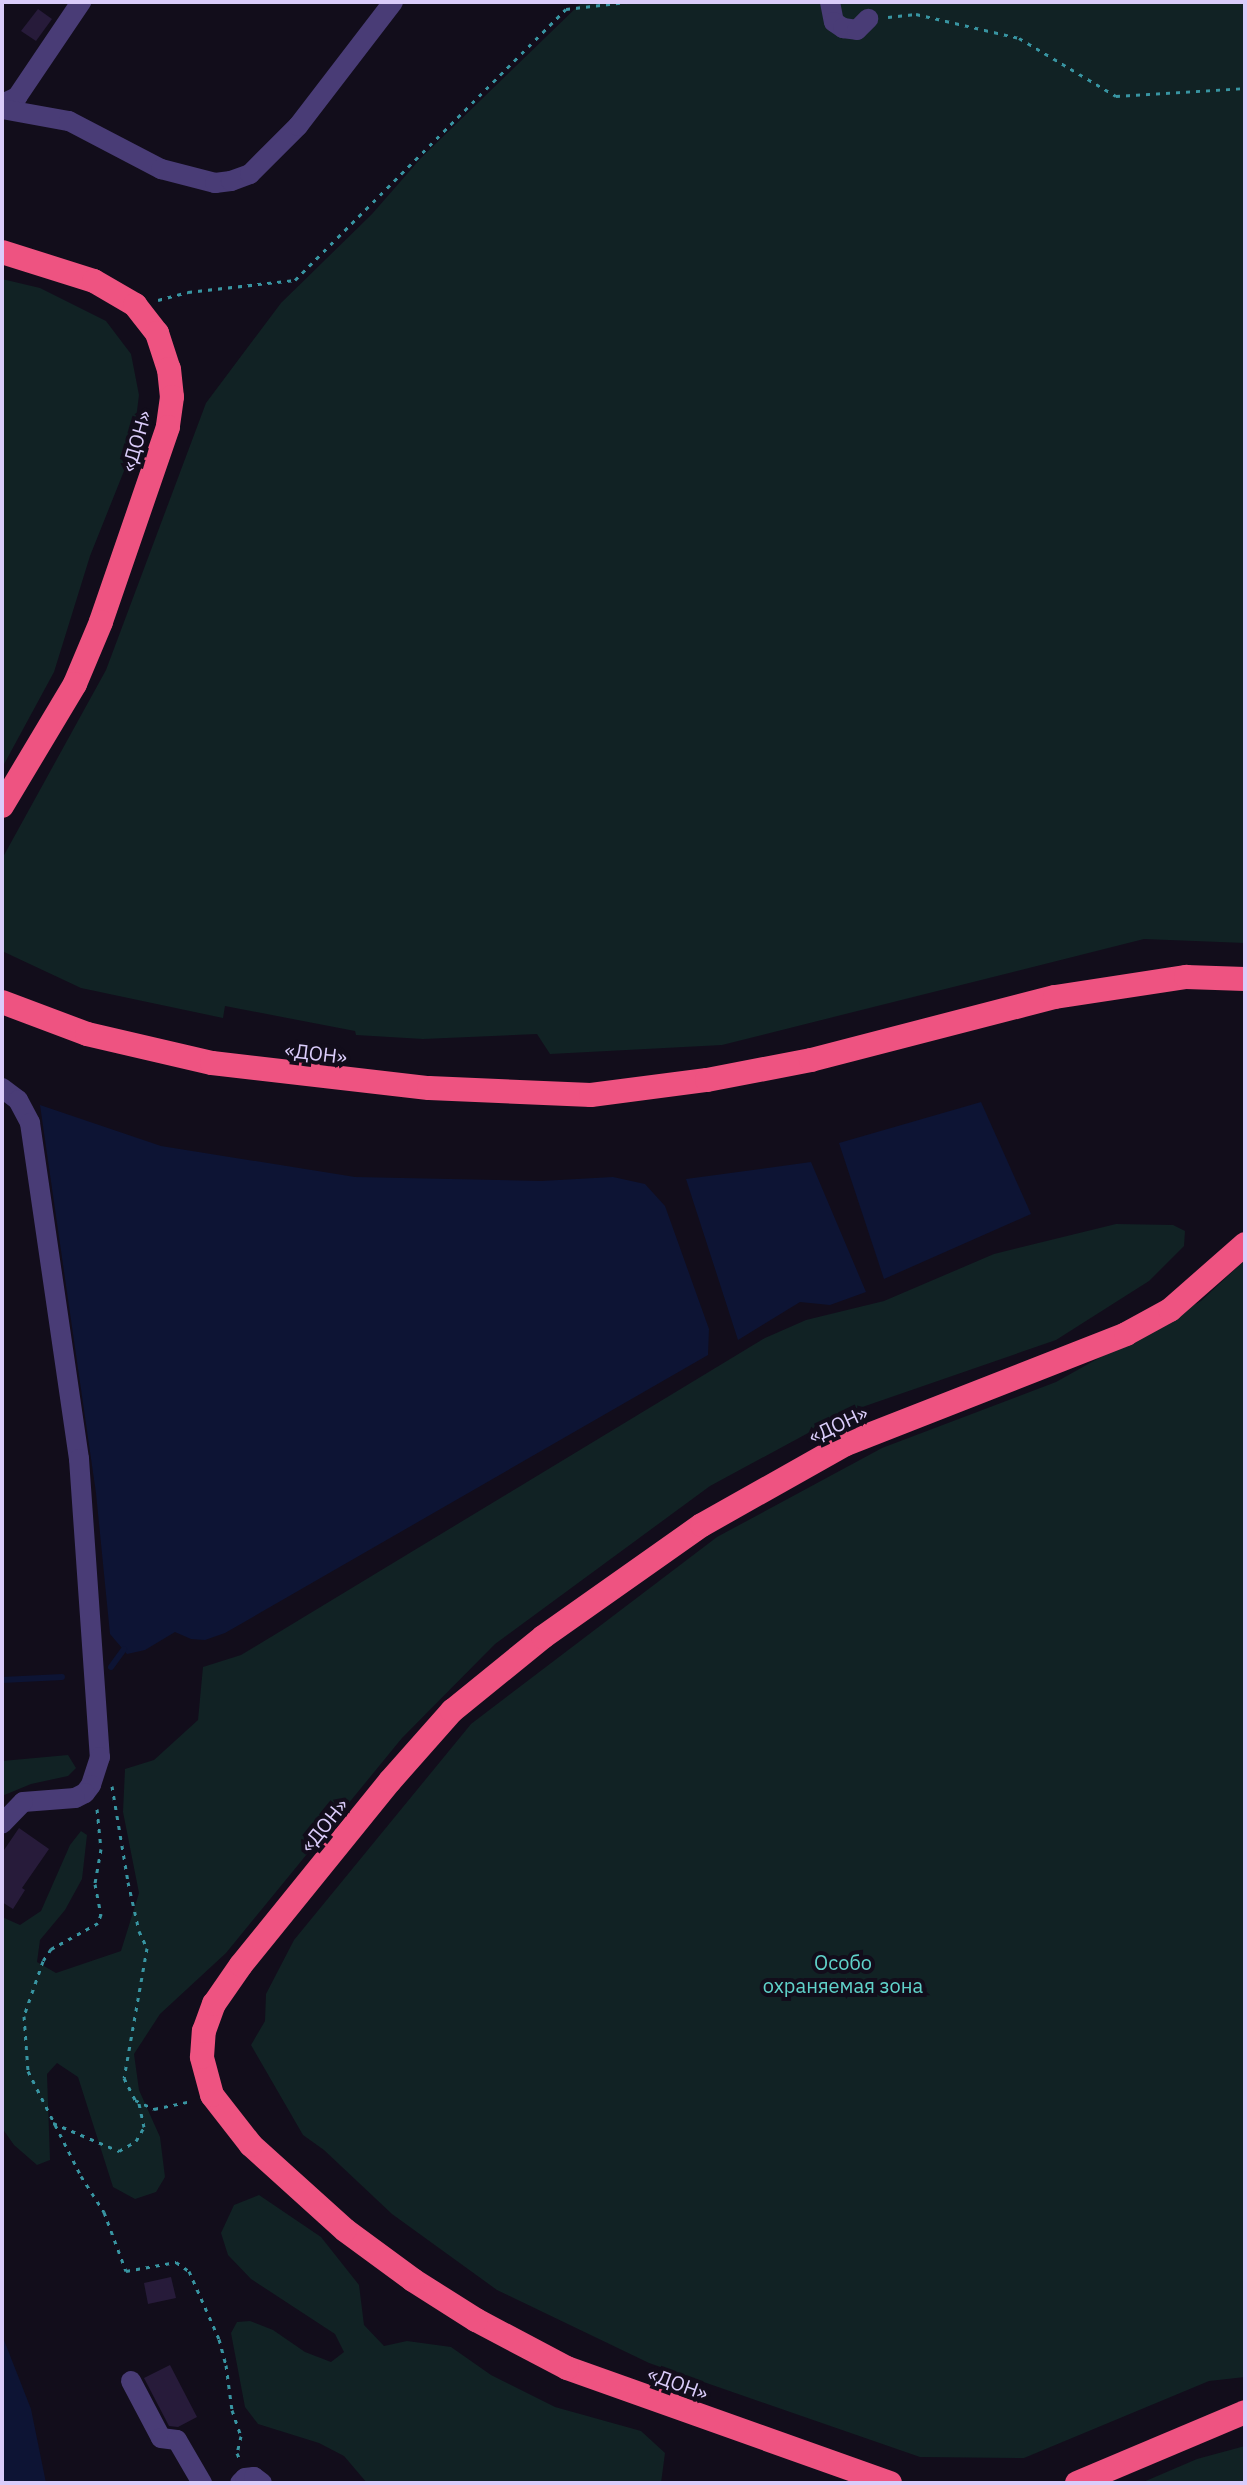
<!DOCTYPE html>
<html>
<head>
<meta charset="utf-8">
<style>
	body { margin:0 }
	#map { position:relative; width:1247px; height:2485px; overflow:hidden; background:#120d1b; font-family:"IBM Plex Sans",sans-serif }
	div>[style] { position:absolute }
	.green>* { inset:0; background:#112224 }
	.water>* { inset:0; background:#0d1434 }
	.stream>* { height:6px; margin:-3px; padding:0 3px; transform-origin:3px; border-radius:3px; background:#0d1434 }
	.building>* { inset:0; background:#271b3a }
	.path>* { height:3px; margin-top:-1.5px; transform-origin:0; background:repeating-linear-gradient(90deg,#3895a2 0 4px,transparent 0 10px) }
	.minor>* { height:20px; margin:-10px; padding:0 10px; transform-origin:10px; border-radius:10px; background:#493c76 }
	.highway>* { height:24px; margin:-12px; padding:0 12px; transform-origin:12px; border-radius:12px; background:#ee5381 }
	span { translate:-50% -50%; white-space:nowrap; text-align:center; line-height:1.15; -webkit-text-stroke:8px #120d1b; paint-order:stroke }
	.street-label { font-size:20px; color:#daccfa }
	.park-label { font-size:20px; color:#60d2ca }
	.frame { position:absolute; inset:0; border:4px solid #daccfa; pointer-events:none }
</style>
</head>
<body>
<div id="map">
	<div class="green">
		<i style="clip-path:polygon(582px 2px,1245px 2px,1245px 943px,1144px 939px,722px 1045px,550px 1054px,537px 1034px,423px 1039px,356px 1035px,355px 1031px,225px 1006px,223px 1018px,81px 988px,2px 951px,3px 857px,106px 670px,206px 403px,281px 303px,372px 214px,421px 158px)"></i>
		<i style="clip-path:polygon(2px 279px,40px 288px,106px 321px,131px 354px,139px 395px,132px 451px,90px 556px,54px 672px,2px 768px)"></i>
		<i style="clip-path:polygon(1116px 1224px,1173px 1225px,1185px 1231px,1184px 1246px,1149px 1281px,1056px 1340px,845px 1413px,710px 1486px,495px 1644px,402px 1738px,226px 1953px,160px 2014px,134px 2054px,139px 2090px,160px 2137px,165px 2177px,156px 2192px,135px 2199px,113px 2187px,78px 2077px,57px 2063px,47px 2074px,50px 2160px,37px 2165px,14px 2145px,2px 2128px,2px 1917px,20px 1925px,41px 1911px,70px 1845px,81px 1831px,87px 1835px,82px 1879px,65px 1910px,40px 1940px,37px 1962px,56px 1973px,121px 1951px,139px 1893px,123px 1812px,125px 1769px,154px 1760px,198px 1720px,203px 1667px,241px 1655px,765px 1338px,806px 1320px,884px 1301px,994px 1254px)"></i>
		<i style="clip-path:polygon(1245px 1260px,1245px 2377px,1209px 2381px,1024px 2458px,920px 2457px,649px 2363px,497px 2290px,392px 2214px,324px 2150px,303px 2135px,251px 2045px,265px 2021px,266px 1994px,294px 1940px,471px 1724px,717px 1537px,882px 1448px,1056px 1382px,1201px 1301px)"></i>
		<i style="clip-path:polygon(68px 1755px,76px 1768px,68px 1776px,31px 1784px,2px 1796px,2px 1761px)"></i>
		<i style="clip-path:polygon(259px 2195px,321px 2237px,359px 2285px,364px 2325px,384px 2346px,407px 2341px,451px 2347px,491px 2375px,555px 2407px,641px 2431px,665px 2453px,661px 2483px,367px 2483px,344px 2456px,319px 2443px,258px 2424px,245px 2407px,231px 2333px,237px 2322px,250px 2321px,273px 2330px,305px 2352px,331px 2362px,344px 2352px,335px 2334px,251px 2279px,228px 2255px,221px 2233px,234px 2205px)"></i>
		<i style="clip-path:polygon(1245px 2446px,1245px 2483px,1141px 2483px,1197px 2459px)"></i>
	</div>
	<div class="water">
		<i style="clip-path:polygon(981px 1102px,1031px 1214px,884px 1279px,839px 1143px)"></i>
		<i style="clip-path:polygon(40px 1105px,161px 1146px,355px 1177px,541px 1181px,613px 1177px,645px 1184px,665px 1206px,709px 1329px,708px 1355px,225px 1633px,205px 1640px,191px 1639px,175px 1632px,145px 1650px,127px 1654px,110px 1634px,96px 1493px)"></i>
		<i style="clip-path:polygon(811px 1162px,866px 1292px,830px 1305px,800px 1302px,738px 1340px,686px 1179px)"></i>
		<i style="clip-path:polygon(2px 2335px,31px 2409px,46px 2483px,2px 2483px)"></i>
	</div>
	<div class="stream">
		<i style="left:111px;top:1667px;width:22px;rotate:-54deg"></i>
		<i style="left:2px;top:1680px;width:60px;rotate:-2.9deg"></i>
	</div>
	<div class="building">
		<i style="clip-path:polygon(38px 9px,52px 19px,36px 41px,21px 31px)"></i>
		<i style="clip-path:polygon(19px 1828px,49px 1849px,22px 1888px,25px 1890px,13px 1909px,2px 1902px,2px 1853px)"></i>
		<i style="clip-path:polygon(171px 2277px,176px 2298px,148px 2304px,144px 2283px)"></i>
		<i style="clip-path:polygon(170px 2365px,197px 2417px,178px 2427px,169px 2426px,144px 2378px)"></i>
	</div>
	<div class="path">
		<i style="left:888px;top:17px;width:28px;rotate:-6deg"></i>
		<i style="left:916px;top:14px;width:106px;rotate:13.1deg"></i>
		<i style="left:1019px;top:38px;width:113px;rotate:30.9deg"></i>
		<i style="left:1116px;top:96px;width:129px;rotate:-3.5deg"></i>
		<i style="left:158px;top:300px;width:31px;rotate:-15deg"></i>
		<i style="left:188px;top:292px;width:108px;rotate:-6.4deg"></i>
		<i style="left:295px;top:280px;width:383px;rotate:-45deg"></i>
		<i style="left:566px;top:9px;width:61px;rotate:-6.5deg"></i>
		<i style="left:112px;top:1786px;width:97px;rotate:80.5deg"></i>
		<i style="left:128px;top:1882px;width:50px;rotate:77.3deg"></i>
		<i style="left:139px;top:1931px;width:19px;rotate:65deg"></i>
		<i style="left:147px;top:1948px;width:132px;rotate:100deg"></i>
		<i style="left:124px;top:2078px;width:25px;rotate:63deg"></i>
		<i style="left:135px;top:2100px;width:21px;rotate:25deg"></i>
		<i style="left:154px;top:2109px;width:39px;rotate:-12deg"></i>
		<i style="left:97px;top:1809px;width:40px;rotate:84.3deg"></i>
		<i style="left:101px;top:1849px;width:36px;rotate:100deg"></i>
		<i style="left:95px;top:1884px;width:31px;rotate:79deg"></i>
		<i style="left:101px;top:1914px;width:9px;rotate:108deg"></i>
		<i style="left:98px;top:1923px;width:54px;rotate:151deg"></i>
		<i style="left:51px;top:1949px;width:14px;rotate:124deg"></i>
		<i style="left:43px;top:1961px;width:58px;rotate:109.1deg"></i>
		<i style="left:24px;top:2016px;width:55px;rotate:85.8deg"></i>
		<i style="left:28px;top:2071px;width:118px;rotate:63.2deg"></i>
		<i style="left:81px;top:2176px;width:43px;rotate:57.4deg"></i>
		<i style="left:104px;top:2212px;width:63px;rotate:69.6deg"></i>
		<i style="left:126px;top:2271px;width:51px;rotate:-10.2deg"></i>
		<i style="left:176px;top:2262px;width:16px;rotate:35deg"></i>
		<i style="left:189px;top:2271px;width:74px;rotate:66.2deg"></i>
		<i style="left:219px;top:2339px;width:27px;rotate:75deg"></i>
		<i style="left:226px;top:2365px;width:45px;rotate:82.4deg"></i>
		<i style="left:232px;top:2410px;width:28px;rotate:71deg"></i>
		<i style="left:241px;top:2436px;width:17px;rotate:103deg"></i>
		<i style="left:237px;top:2453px;width:8px;rotate:67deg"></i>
		<i style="left:53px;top:2123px;width:72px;rotate:23deg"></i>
		<i style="left:119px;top:2151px;width:20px;rotate:-30deg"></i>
		<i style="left:136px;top:2141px;width:16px;rotate:-60deg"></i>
		<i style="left:144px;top:2127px;width:25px;rotate:-102deg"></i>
	</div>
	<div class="minor">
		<i style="left:830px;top:2px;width:20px;rotate:79deg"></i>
		<i style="left:834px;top:22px;width:11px;rotate:34deg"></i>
		<i style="left:843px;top:28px;width:14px;rotate:8deg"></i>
		<i style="left:857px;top:30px;width:16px;rotate:-45deg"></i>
		<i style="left:2px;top:104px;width:17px;rotate:-25deg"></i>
		<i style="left:17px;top:97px;width:115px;rotate:-56deg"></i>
		<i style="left:2px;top:109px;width:68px;rotate:10.2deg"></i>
		<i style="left:69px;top:121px;width:104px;rotate:27.6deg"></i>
		<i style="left:161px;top:169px;width:56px;rotate:14.5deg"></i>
		<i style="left:215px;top:183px;width:16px;rotate:-7deg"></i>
		<i style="left:231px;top:181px;width:20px;rotate:-20deg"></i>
		<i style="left:250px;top:174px;width:68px;rotate:-45deg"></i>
		<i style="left:298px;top:126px;width:156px;rotate:-52.5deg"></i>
		<i style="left:2px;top:1088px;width:20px;rotate:37deg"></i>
		<i style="left:18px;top:1100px;width:26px;rotate:62deg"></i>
		<i style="left:30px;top:1123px;width:340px;rotate:81.7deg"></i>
		<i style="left:79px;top:1459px;width:299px;rotate:86deg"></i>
		<i style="left:100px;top:1757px;width:29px;rotate:108deg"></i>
		<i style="left:91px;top:1785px;width:10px;rotate:127deg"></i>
		<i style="left:85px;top:1793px;width:11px;rotate:153deg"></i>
		<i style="left:75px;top:1798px;width:52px;rotate:175.6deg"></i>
		<i style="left:23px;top:1802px;width:30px;rotate:134deg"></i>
		<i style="left:131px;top:2381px;width:64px;rotate:62.2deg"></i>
		<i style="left:161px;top:2438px;width:16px;rotate:7deg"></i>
		<i style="left:177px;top:2440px;width:50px;rotate:59.8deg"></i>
		<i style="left:240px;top:2483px;width:7px;rotate:-45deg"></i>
		<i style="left:245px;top:2478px;width:9px;rotate:-6deg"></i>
		<i style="left:254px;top:2477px;width:10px;rotate:37deg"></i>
	</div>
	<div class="highway">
		<i style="left:2px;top:252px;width:96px;rotate:17.5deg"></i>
		<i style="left:94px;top:281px;width:48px;rotate:30.3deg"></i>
		<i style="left:135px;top:305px;width:36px;rotate:52deg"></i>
		<i style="left:157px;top:333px;width:38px;rotate:72deg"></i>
		<i style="left:169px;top:369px;width:28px;rotate:84deg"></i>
		<i style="left:172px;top:397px;width:30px;rotate:98deg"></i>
		<i style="left:168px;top:427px;width:206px;rotate:109deg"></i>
		<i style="left:101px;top:622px;width:67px;rotate:112.8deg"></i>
		<i style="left:75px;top:684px;width:142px;rotate:120.9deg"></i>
		<i style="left:2px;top:1002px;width:91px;rotate:20.6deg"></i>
		<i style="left:87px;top:1034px;width:128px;rotate:13.1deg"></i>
		<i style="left:212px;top:1063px;width:218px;rotate:6.6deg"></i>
		<i style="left:429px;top:1088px;width:162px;rotate:2.5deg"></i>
		<i style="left:591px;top:1095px;width:117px;rotate:-7.4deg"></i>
		<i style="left:707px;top:1080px;width:106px;rotate:-10.9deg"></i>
		<i style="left:811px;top:1060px;width:252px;rotate:-14.5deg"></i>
		<i style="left:1055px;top:997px;width:133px;rotate:-8.7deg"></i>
		<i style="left:1186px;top:977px;width:59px;rotate:1.9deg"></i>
		<i style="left:890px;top:2483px;width:343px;rotate:-160.4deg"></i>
		<i style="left:567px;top:2368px;width:103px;rotate:-152.2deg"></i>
		<i style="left:476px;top:2320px;width:75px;rotate:-147.6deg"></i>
		<i style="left:413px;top:2280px;width:84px;rotate:-143.7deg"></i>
		<i style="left:345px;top:2230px;width:127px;rotate:-137.9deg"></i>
		<i style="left:251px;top:2145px;width:63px;rotate:-128deg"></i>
		<i style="left:212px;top:2095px;width:39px;rotate:-105deg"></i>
		<i style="left:202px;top:2057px;width:26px;rotate:-86deg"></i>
		<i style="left:204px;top:2031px;width:29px;rotate:-70deg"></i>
		<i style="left:214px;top:2004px;width:47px;rotate:-55.3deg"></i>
		<i style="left:241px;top:1965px;width:237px;rotate:-51deg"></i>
		<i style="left:390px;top:1781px;width:94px;rotate:-48.5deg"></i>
		<i style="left:452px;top:1711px;width:117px;rotate:-39.1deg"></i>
		<i style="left:543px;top:1637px;width:194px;rotate:-35.2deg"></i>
		<i style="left:702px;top:1525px;width:165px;rotate:-29.4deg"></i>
		<i style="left:846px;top:1444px;width:301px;rotate:-21.4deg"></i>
		<i style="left:1126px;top:1334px;width:50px;rotate:-28.6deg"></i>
		<i style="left:1170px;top:1310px;width:100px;rotate:-41.3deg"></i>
		<i style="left:1077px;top:2483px;width:182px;rotate:-22.9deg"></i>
	</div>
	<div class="street-label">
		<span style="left:136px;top:441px;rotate:-74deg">«ДОН»</span>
		<span style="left:316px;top:1053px;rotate:7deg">«ДОН»</span>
		<span style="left:838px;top:1424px;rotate:-25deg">«ДОН»</span>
		<span style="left:324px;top:1825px;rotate:-51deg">«ДОН»</span>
		<span style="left:678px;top:2383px;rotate:20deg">«ДОН»</span>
	</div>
	<div class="park-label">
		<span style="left:843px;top:1974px">Особо<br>охраняемая зона</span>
	</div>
	<div class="frame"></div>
</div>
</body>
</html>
